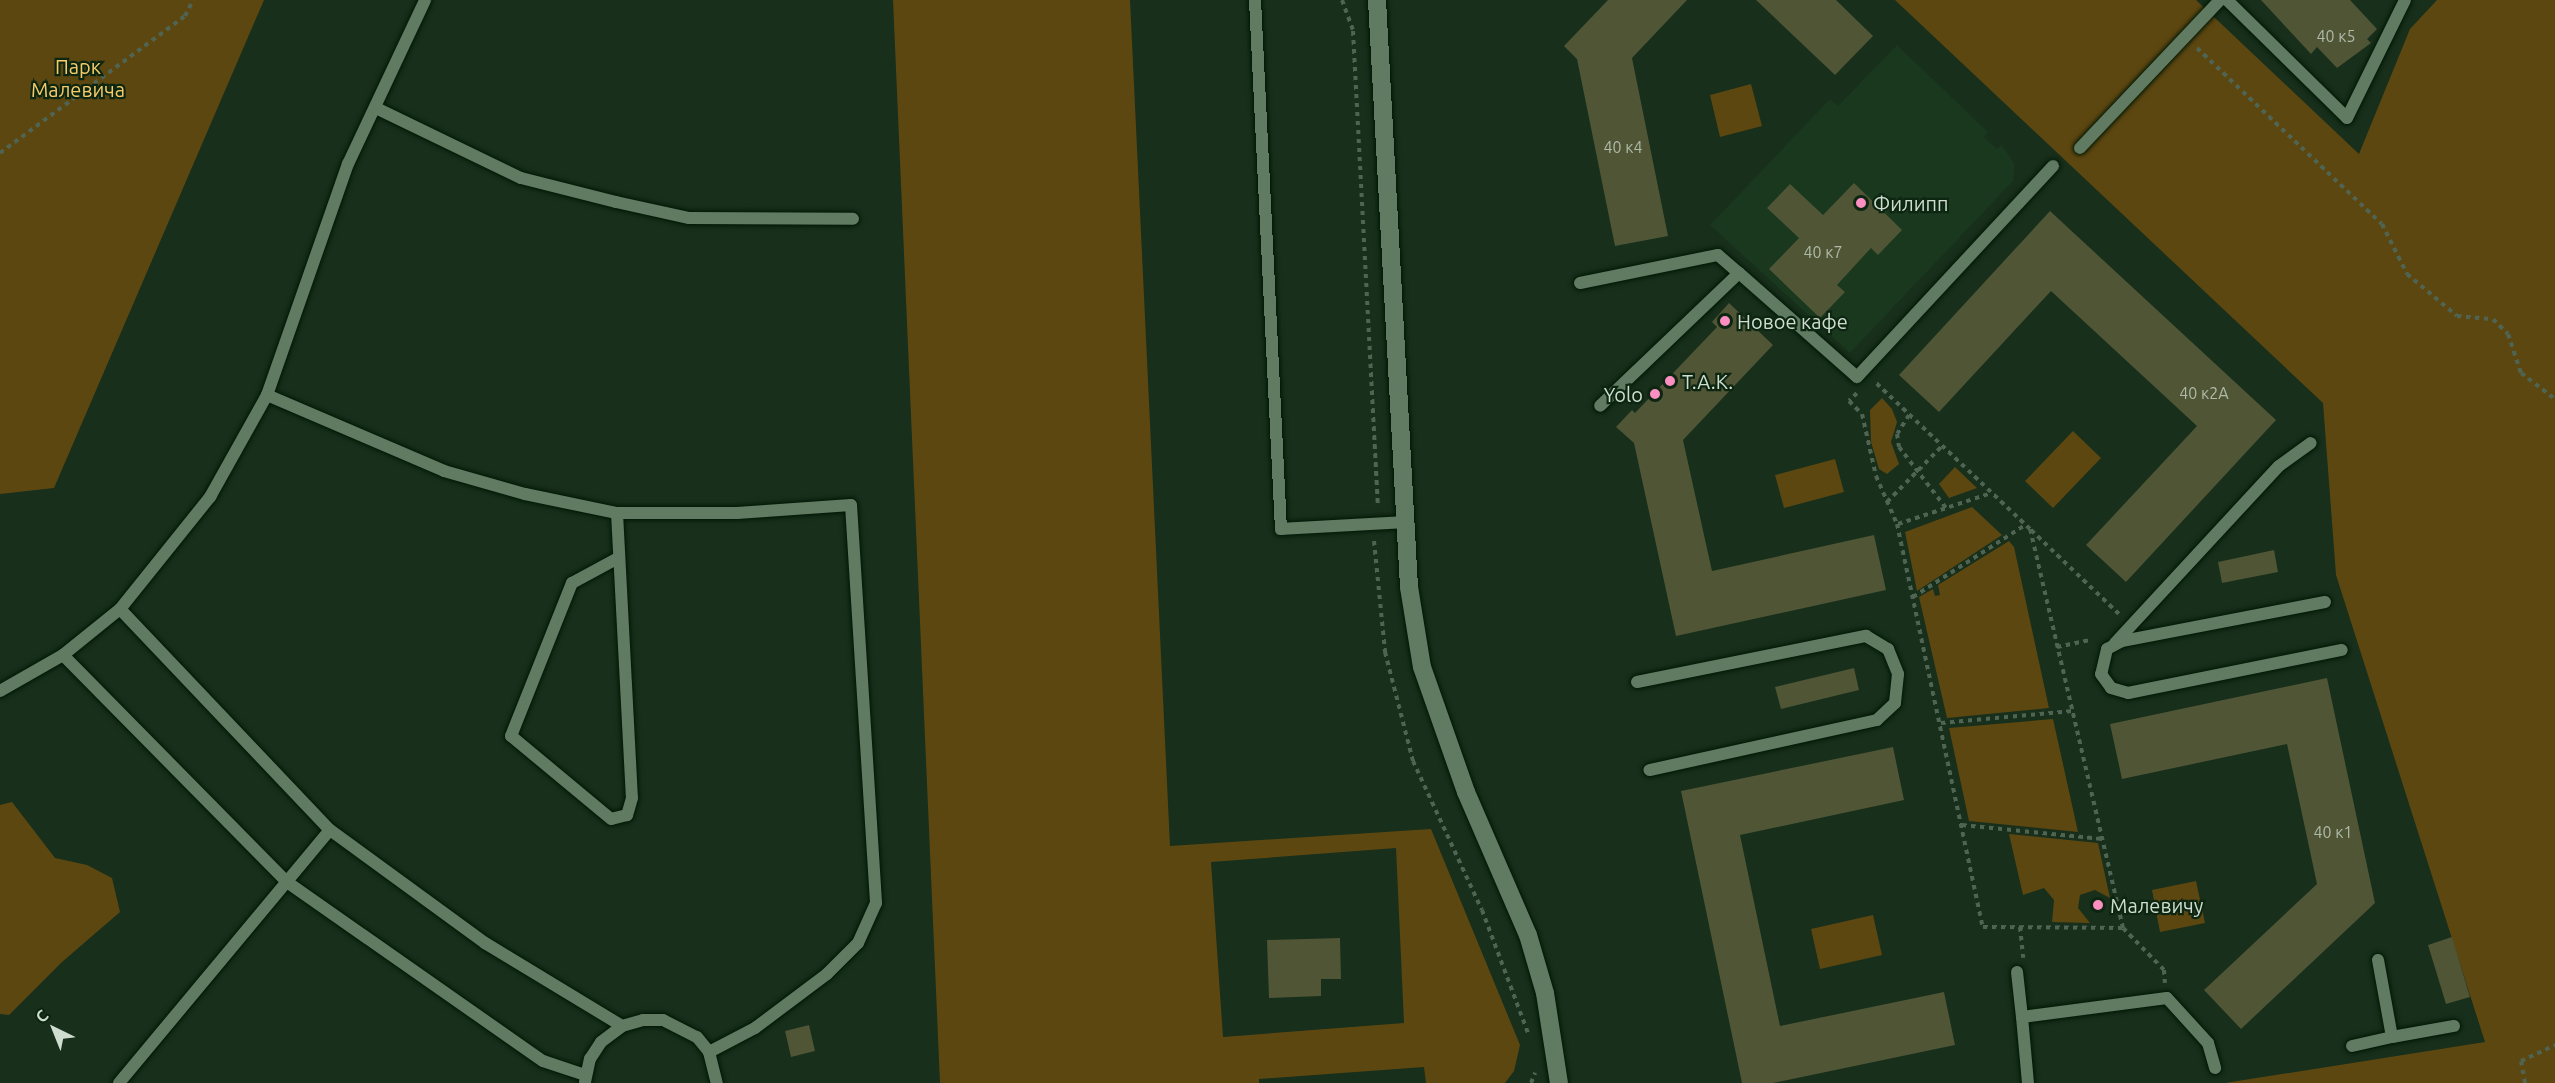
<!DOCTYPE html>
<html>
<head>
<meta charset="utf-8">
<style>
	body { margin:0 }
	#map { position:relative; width:2555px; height:1083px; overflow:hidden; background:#172f1b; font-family:Ubuntu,sans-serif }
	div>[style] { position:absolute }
	.built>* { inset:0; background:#19381e }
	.green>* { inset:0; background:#5d4711 }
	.building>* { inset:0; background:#4f5535 }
	.path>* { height:4px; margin-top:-2px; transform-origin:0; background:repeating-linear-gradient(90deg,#4f6452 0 4.5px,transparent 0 9px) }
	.roads { filter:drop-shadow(0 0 2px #011705) drop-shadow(0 0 2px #011705) }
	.lane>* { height:12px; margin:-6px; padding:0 6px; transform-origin:6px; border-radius:6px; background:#607b62 }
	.secondary>* { height:18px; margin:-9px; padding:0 9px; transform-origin:9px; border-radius:9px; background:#607b62 }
	.dots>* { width:16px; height:16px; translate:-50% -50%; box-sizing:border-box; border:3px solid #0d2611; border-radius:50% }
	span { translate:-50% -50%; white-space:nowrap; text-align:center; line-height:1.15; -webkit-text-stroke:4.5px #0d2611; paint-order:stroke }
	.number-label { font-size:16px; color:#aebba8 }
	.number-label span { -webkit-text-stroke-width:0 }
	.park-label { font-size:20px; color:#f7cb68 }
	.poi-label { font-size:20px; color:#ceddcf }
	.left { translate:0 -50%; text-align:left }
	.right { translate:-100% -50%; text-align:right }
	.north { position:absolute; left:24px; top:999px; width:60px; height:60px; -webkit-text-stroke:4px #0d2611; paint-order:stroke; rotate:317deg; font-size:16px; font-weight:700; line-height:24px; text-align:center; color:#ceddcf }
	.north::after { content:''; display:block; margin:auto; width:21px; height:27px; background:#ceddcf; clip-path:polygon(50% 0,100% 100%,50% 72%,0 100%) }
</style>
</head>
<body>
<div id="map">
	<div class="built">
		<i style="clip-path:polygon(1897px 45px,1988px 132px,1984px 137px,1997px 149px,2001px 145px,2006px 151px,2014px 163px,2014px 175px,2013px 181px,1850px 353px,1710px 225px,1830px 99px,1838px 106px)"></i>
	</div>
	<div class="green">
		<i style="clip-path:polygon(0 0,264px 0,54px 488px,0 494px)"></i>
		<i style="clip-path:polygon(evenodd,893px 0,1130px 0,1170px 846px,1431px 829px,1520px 1045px,1514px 1071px,1505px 1083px,1426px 1083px,1424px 1067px,1259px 1079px,1259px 1083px,940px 1083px,893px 0,1396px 848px,1404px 1023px,1223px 1037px,1211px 862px,1396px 848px)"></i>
		<i style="clip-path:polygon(1895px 0,2196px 0,2359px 154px,2410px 29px,2437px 0,2555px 0,2555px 1083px,2225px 1083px,2485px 1042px,2336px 575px,2323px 403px)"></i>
		<i style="clip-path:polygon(1751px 84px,1762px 126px,1720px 137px,1710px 95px)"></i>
		<i style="clip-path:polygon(1882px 398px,1892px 409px,1897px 422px,1891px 442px,1899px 464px,1887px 474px,1879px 469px,1871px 442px,1870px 410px)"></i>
		<i style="clip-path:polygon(2073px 431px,2101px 458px,2053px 508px,2025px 481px)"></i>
		<i style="clip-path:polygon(1835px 459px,1844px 492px,1784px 508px,1775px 475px)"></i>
		<i style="clip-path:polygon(1955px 467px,1977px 488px,1949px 498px,1939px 484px)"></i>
		<i style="clip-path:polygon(1972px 507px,2002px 535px,1917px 591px,1905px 532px)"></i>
		<i style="clip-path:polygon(2009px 541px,2014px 547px,2049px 708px,1947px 718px,1919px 597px,1933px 589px,1935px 596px,1940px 595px,1938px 585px)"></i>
		<i style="clip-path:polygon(2053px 719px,2078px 832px,1969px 821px,1949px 728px)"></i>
		<i style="clip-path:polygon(12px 802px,55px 858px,87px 865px,112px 878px,120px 912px,62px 962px,9px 1015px,0 1014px,0 805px)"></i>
		<i style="clip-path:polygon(2009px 834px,2098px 843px,2110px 898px,2095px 890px,2080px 895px,2078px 908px,2090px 923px,2052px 922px,2054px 900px,2044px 888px,2023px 895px)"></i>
		<i style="clip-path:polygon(2196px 881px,2205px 923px,2160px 932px,2152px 890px)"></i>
		<i style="clip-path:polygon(1873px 915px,1882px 955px,1820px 969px,1811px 929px)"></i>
	</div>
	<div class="building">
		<i style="clip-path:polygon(1608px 0,1687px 0,1632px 58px,1668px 236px,1615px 246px,1577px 59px,1564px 46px)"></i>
		<i style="clip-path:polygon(1756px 0,1836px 0,1873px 36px,1835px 75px)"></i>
		<i style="clip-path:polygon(2261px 0,2350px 0,2377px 29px,2367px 39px,2371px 43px,2337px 68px,2317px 47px,2311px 54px)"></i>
		<i style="clip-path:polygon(1854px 183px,1902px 230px,1878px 255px,1871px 248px,1837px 285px,1845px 292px,1820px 318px,1769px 269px,1799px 238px,1767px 208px,1790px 184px,1823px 215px)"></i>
		<i style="clip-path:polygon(2050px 211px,2276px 420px,2126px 582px,2086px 545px,2197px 426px,2051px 291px,1939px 412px,1899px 375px)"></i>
		<i style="clip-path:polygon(1729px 303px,1773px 345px,1683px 440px,1712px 571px,1874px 535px,1886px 590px,1676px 636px,1634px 443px,1616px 427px,1632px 410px,1635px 413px,1717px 327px,1712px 322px)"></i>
		<i style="clip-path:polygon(2274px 550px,2278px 572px,2222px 583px,2218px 562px)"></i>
		<i style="clip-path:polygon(1854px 668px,1859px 690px,1781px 709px,1775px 687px)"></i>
		<i style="clip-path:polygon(2327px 678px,2375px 903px,2241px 1029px,2204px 990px,2317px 884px,2287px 744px,2122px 779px,2110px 724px)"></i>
		<i style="clip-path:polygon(1893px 747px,1904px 800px,1740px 835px,1780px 1026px,1944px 992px,1955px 1045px,1773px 1083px,1742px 1083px,1681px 791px)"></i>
		<i style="clip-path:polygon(2452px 937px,2470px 997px,2446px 1004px,2428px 945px)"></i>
		<i style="clip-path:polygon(1340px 938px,1341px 979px,1321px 979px,1321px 996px,1269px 998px,1267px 940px)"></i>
		<i style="clip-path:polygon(809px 1025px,815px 1051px,791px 1057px,785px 1031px)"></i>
	</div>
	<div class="path">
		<i style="left:1342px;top:0;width:33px;rotate:70deg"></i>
		<i style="left:1353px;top:31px;width:476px;rotate:87deg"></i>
		<i style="left:2197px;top:48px;width:255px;rotate:43.6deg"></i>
		<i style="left:2382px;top:224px;width:56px;rotate:63.4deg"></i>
		<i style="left:2407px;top:274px;width:65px;rotate:40deg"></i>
		<i style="left:2457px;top:316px;width:36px;rotate:5deg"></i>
		<i style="left:2493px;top:319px;width:21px;rotate:45deg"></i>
		<i style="left:2508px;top:334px;width:41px;rotate:71.6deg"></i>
		<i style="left:2521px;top:373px;width:43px;rotate:37.4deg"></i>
		<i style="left:0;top:153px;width:230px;rotate:-36.5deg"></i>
		<i style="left:185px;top:16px;width:18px;rotate:-63deg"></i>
		<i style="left:1857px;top:393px;width:11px;rotate:135deg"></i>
		<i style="left:1849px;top:401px;width:18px;rotate:45deg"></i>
		<i style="left:1862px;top:414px;width:64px;rotate:77.3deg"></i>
		<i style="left:1876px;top:476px;width:52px;rotate:66.4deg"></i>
		<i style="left:1897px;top:524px;width:412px;rotate:78deg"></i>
		<i style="left:1983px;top:927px;width:140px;rotate:0.4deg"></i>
		<i style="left:2123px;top:928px;width:410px;rotate:-103.1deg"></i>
		<i style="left:2030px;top:529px;width:214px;rotate:-136.5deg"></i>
		<i style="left:1909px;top:415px;width:22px;rotate:122deg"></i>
		<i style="left:1897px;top:434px;width:13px;rotate:81deg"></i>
		<i style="left:1899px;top:447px;width:77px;rotate:52.4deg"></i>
		<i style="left:1887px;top:502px;width:78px;rotate:-45.5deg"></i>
		<i style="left:1898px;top:524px;width:98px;rotate:-18.4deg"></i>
		<i style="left:2031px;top:530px;width:122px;rotate:43.7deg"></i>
		<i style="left:1374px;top:541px;width:112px;rotate:84.3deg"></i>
		<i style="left:1385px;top:652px;width:113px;rotate:75.6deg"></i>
		<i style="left:1413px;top:761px;width:164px;rotate:65.2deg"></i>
		<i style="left:1482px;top:910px;width:134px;rotate:69.5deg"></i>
		<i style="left:1913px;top:597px;width:133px;rotate:-32.7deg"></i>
		<i style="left:2057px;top:647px;width:35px;rotate:-12deg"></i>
		<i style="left:1941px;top:723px;width:132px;rotate:-5.2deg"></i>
		<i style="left:1962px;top:825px;width:141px;rotate:5.7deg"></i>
		<i style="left:2020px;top:927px;width:31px;rotate:84deg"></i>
		<i style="left:2123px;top:928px;width:59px;rotate:45.7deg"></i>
		<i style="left:2164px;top:970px;width:13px;rotate:86deg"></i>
		<i style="left:1531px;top:1083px;width:11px;rotate:-68deg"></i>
		<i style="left:2525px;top:1083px;width:22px;rotate:-100deg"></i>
		<i style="left:2521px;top:1061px;width:38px;rotate:-25deg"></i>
	</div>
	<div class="roads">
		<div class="lane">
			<i style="left:1255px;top:0;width:530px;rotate:87.19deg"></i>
			<i style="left:1281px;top:529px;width:124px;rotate:-3.2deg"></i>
			<i style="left:2227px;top:0;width:168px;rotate:44.5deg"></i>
			<i style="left:2347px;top:118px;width:131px;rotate:-63.8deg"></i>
			<i style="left:376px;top:108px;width:161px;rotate:25.8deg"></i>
			<i style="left:521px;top:178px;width:98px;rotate:14.2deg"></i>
			<i style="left:616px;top:202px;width:75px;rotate:12.4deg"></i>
			<i style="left:689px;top:218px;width:164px;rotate:0.3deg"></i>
			<i style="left:2080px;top:148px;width:204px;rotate:-46.6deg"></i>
			<i style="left:1739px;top:273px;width:157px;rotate:41.4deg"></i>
			<i style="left:1857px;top:377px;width:288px;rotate:-47.1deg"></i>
			<i style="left:1580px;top:283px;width:141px;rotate:-11.5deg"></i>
			<i style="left:1718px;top:255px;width:28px;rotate:41deg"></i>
			<i style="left:1739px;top:273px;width:192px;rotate:136.3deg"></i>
			<i style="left:267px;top:395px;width:193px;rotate:23.2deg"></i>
			<i style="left:444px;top:471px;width:84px;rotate:15.9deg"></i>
			<i style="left:525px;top:494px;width:94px;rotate:11.7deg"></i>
			<i style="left:617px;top:513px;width:120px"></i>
			<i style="left:737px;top:513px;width:114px;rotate:-4deg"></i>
			<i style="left:851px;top:505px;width:399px;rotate:86.4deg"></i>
			<i style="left:876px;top:903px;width:44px;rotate:114.2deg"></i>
			<i style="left:858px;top:943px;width:44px;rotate:135deg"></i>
			<i style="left:827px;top:974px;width:90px;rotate:143.1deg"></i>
			<i style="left:755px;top:1028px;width:52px;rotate:152.4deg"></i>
			<i style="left:617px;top:513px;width:285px;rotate:87deg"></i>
			<i style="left:632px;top:798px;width:18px;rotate:106deg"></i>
			<i style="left:627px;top:815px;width:16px;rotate:166deg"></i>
			<i style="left:611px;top:819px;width:130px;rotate:-140.3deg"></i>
			<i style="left:511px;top:736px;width:165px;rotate:-68.3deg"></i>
			<i style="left:572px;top:583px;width:52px;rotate:-28.5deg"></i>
			<i style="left:2325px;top:602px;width:207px;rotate:169.1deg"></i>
			<i style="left:2122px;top:641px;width:17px;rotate:152deg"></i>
			<i style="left:2107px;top:649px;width:26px;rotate:103deg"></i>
			<i style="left:2101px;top:674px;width:17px;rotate:54deg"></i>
			<i style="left:2111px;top:688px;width:18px;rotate:16deg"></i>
			<i style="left:2128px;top:693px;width:218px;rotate:-11.4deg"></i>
			<i style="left:120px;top:609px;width:305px;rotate:46.5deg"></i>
			<i style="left:330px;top:830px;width:192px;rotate:36.1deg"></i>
			<i style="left:485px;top:943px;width:160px;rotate:31.2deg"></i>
			<i style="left:2115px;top:643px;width:241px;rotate:-47.2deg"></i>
			<i style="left:2279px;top:466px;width:39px;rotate:-36deg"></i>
			<i style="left:63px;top:655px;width:319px;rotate:45.4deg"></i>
			<i style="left:287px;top:882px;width:312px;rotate:35deg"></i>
			<i style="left:543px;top:1061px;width:44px;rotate:18.4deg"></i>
			<i style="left:1637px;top:682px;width:234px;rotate:-11.4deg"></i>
			<i style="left:1866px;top:636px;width:26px;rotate:31deg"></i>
			<i style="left:1888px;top:649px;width:27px;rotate:68deg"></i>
			<i style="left:1898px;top:674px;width:29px;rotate:96deg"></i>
			<i style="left:1895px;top:703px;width:25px;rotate:137deg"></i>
			<i style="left:1877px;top:720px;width:233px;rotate:167.6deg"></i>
			<i style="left:0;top:691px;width:73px;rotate:-29.7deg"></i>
			<i style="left:63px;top:655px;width:73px;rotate:-38.9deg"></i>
			<i style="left:120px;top:609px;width:144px;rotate:-51.2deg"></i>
			<i style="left:210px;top:497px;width:117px;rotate:-60.8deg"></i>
			<i style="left:267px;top:395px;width:245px;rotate:-70.7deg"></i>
			<i style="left:348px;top:164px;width:181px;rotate:-64.8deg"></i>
			<i style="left:2378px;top:960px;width:78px;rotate:79.7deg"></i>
			<i style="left:2392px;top:1037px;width:63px;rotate:-10.1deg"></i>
			<i style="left:2017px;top:972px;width:45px;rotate:83.7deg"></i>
			<i style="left:2352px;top:1046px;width:41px;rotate:-12.7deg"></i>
			<i style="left:585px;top:1082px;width:24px;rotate:-78deg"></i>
			<i style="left:590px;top:1059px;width:20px;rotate:-57deg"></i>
			<i style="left:601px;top:1042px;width:26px;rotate:-37deg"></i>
			<i style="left:622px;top:1026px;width:22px;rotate:-16deg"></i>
			<i style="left:643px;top:1020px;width:20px"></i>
			<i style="left:663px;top:1020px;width:38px;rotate:27deg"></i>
			<i style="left:697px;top:1037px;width:19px;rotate:51deg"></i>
			<i style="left:709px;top:1052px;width:32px;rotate:76deg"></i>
			<i style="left:119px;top:1083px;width:329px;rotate:-50.2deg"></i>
			<i style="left:2028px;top:1083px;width:66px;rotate:-95.2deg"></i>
			<i style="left:2022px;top:1017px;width:146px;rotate:-7.5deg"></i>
			<i style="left:2167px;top:998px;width:61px;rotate:47.7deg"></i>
			<i style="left:2208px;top:1043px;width:26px;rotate:74deg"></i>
		</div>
		<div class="secondary">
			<i style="left:1377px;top:0;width:588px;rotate:86.88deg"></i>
			<i style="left:1409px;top:587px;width:81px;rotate:80.8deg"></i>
			<i style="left:1422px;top:667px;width:133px;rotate:70.6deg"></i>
			<i style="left:1466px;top:792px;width:156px;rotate:66.6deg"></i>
			<i style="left:1528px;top:935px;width:60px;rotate:73.7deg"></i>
			<i style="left:1545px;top:993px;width:91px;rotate:81.2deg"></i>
		</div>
	</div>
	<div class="dots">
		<i style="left:1861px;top:203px;background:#fc8fc1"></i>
		<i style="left:1725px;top:321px;background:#fc8fc1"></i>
		<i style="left:1670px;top:381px;background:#fc8fc1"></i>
		<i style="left:1655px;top:394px;background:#fc8fc1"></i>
		<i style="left:2098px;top:905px;background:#fc8fc1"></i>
	</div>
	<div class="number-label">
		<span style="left:2336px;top:36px">40 к5</span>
		<span style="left:1623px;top:147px">40 к4</span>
		<span style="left:1823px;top:252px">40 к7</span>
		<span style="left:2204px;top:393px">40 к2А</span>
		<span style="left:2333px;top:832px">40 к1</span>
	</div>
	<div class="park-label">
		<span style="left:78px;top:78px">Парк<br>Малевича</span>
	</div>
	<div class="poi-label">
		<span class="left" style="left:1873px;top:203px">Филипп</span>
		<span class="left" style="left:1737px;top:321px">Новое кафе</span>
		<span class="left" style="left:1682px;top:381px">Т.А.К.</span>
		<span class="right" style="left:1643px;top:394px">Yolo</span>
		<span class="left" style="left:2110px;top:905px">Малевичу</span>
	</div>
	<div class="north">С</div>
</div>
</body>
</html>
